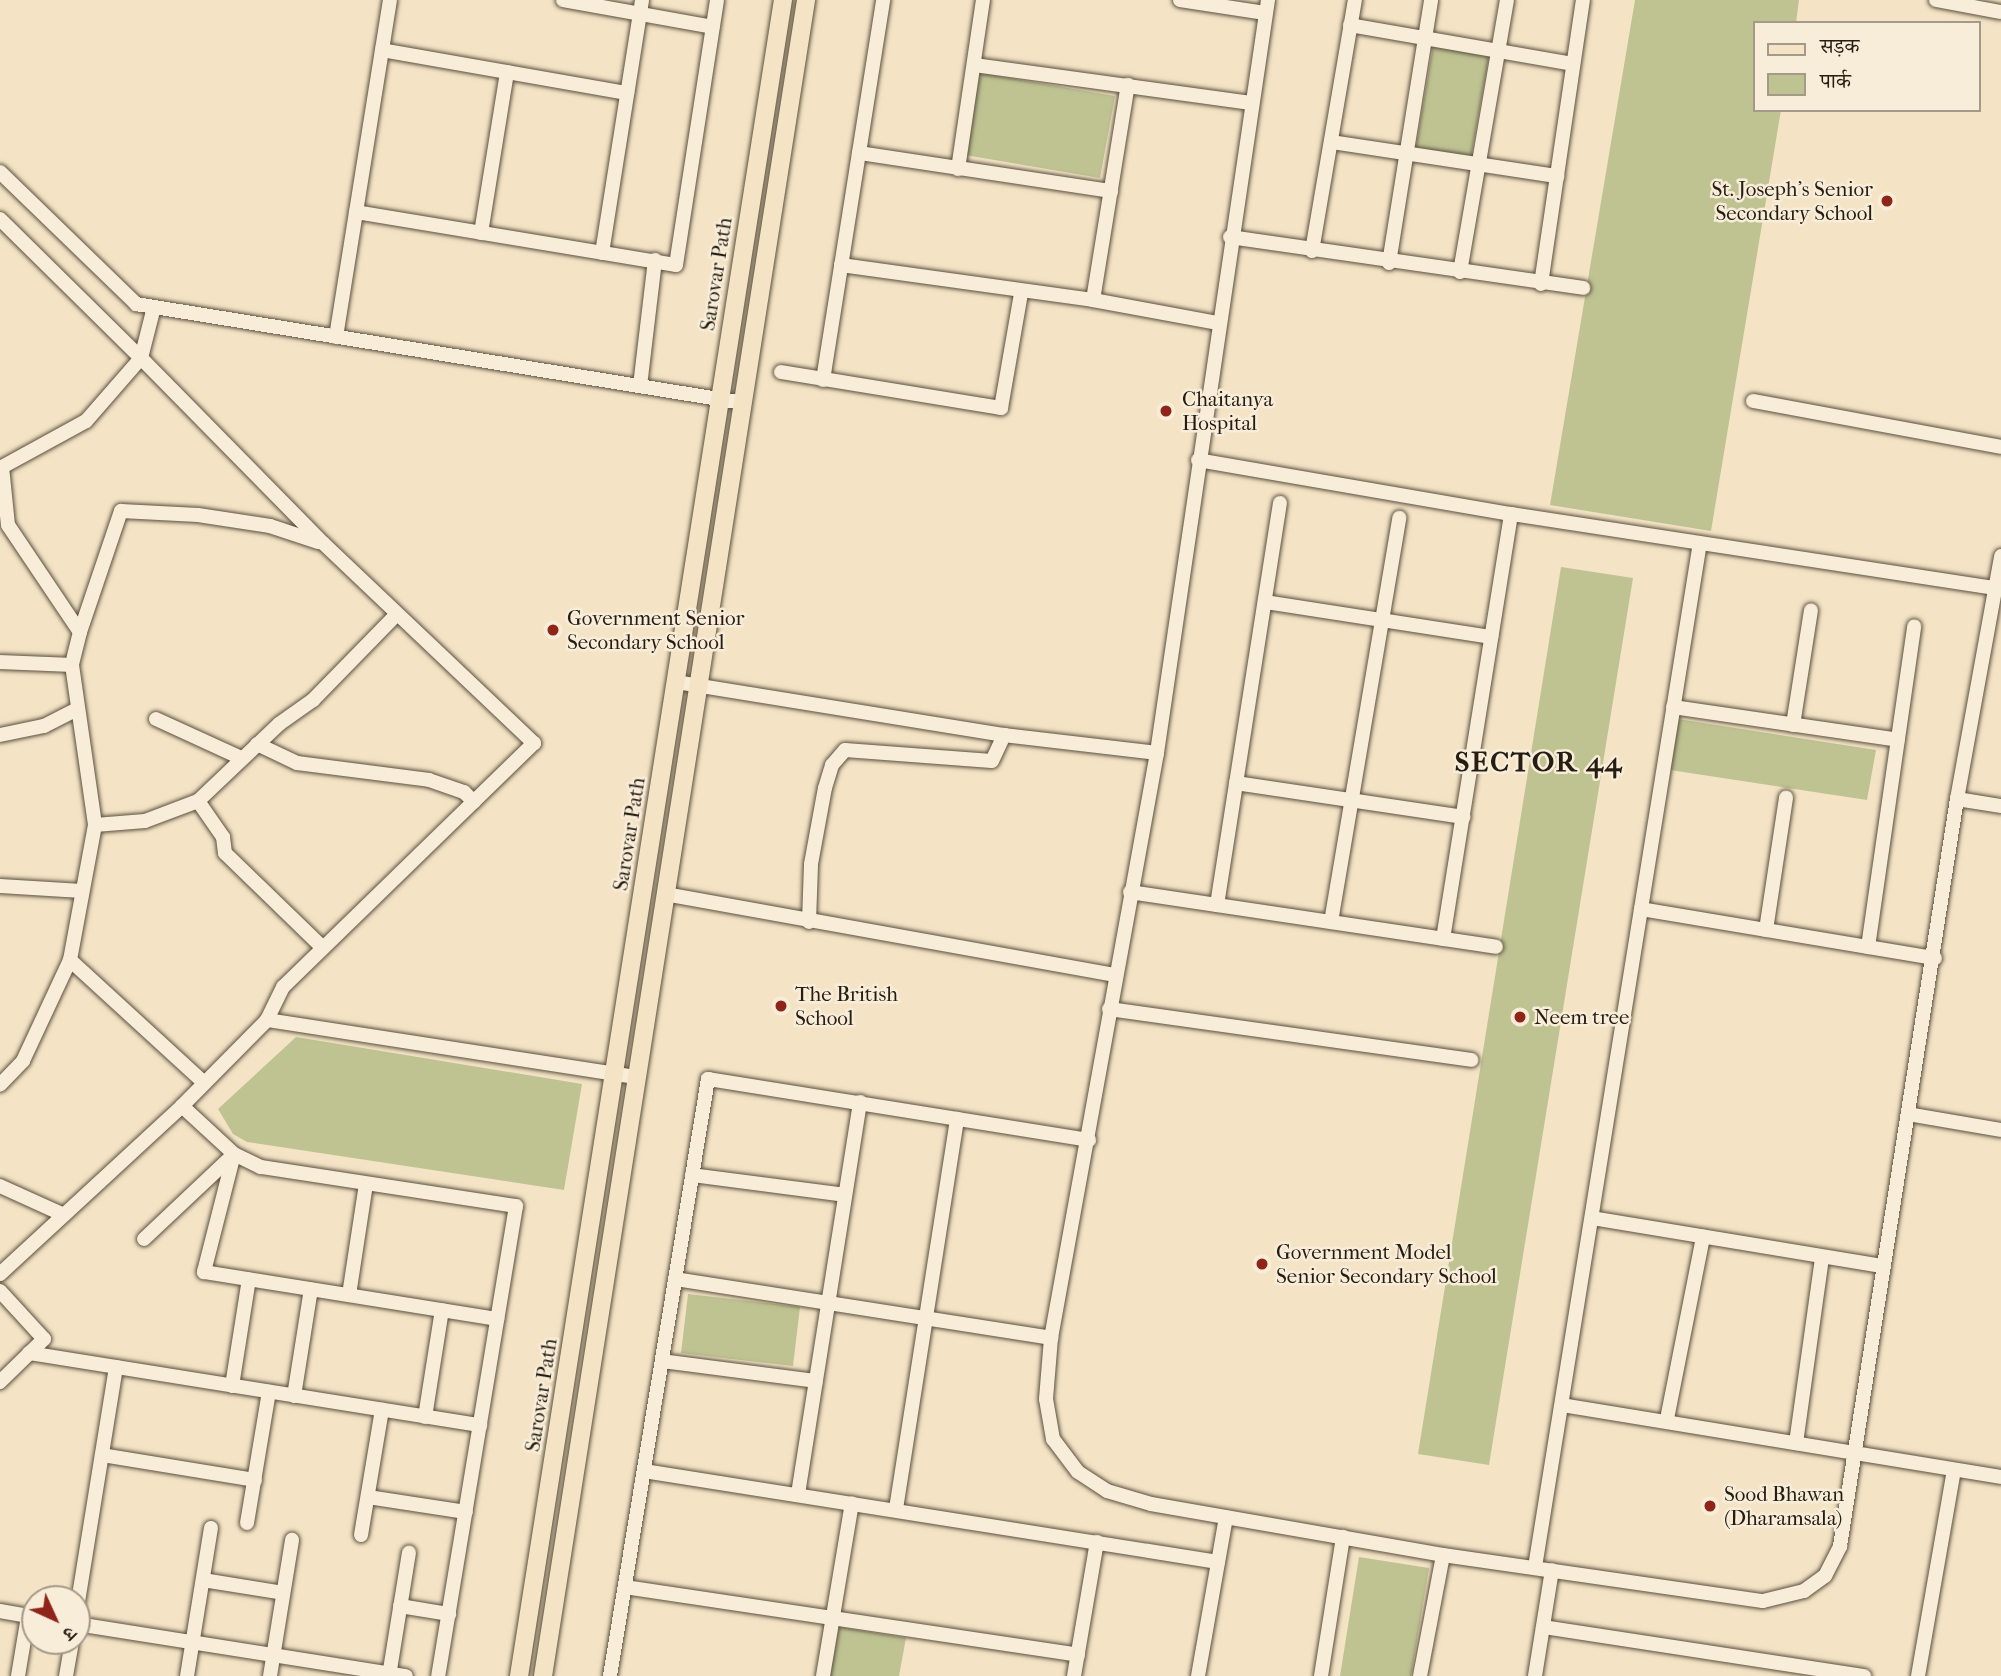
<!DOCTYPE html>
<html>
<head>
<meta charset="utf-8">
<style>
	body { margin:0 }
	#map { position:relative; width:2001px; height:1676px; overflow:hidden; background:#f4e4c5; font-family:"IM FELL French Canon","Noto Serif Devanagari",serif }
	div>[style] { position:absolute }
	.green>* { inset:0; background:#bfc392 }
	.roads { filter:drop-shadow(0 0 2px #5a4f3f) drop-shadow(0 0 2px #5a4f3f) }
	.minor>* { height:14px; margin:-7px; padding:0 7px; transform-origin:7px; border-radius:7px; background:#f8edd9 }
	.major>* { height:18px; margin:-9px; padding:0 9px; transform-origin:9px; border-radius:9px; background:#f4e4c5 }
	.dots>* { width:19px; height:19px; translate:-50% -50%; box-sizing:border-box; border:4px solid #f8edd9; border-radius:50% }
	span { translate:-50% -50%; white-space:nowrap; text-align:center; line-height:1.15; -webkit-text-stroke:5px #f8edd9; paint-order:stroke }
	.poi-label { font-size:21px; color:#261d12 }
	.right { translate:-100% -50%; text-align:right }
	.left { translate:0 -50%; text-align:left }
	.street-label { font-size:21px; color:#261d12 }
	.district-label { font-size:28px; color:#261d12; font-weight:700; letter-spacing:2px }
	.legend { position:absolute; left:1753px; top:21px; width:228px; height:91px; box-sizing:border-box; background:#f8edd9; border:2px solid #a49a89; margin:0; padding:9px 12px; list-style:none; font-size:21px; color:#261d12 }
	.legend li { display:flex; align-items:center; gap:14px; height:35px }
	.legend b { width:35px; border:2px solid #a49a89 }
	.north { position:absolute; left:21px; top:1585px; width:70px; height:70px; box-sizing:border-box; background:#f8edd9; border:2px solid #a49a89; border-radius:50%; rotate:135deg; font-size:19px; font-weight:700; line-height:28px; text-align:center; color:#261d12 }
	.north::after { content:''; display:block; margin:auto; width:24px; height:32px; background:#8f2418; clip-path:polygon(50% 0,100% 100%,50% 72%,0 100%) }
</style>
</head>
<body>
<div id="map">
	<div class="green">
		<i style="clip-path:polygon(1635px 0,1799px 0,1796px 23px,1754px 23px,1754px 110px,1781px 110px,1711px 531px,1550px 505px)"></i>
		<i style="clip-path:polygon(1433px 46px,1489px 56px,1471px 157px,1416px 147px)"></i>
		<i style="clip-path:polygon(980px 73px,1115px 96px,1100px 178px,965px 155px)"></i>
		<i style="clip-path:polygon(1561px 567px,1633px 578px,1489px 1465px,1418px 1454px)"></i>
		<i style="clip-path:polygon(1678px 719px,1876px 750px,1867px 800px,1670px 770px)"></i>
		<i style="clip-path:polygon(296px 1037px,582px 1084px,564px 1190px,247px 1142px,233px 1134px,218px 1109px)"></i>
		<i style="clip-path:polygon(688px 1294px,800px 1307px,793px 1366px,681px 1353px)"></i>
		<i style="clip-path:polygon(1359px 1557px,1429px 1568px,1411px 1676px,1340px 1676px)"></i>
		<i style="clip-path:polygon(839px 1627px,906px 1638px,899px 1676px,830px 1676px)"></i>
	</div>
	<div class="roads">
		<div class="minor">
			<i style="left:563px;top:0;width:152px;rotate:10.2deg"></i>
			<i style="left:1180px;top:0;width:86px;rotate:8.7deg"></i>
			<i style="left:1268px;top:0;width:761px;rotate:98.39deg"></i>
			<i style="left:1157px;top:753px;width:595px;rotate:100.27deg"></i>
			<i style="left:1051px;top:1338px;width:61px;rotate:94.7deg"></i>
			<i style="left:1046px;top:1399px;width:41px;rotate:80.1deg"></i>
			<i style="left:1053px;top:1439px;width:41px;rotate:52.9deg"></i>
			<i style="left:1078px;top:1472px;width:35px;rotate:33deg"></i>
			<i style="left:1107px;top:1491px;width:46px;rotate:16.5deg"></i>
			<i style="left:1151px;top:1504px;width:296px;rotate:9.9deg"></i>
			<i style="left:1443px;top:1555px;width:323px;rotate:8.2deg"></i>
			<i style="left:1763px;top:1601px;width:42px;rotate:-13.7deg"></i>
			<i style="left:1804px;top:1591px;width:26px;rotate:-36deg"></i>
			<i style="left:1825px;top:1576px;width:34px;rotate:-63deg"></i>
			<i style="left:1840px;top:1546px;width:756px;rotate:-81.1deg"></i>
			<i style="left:1957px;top:799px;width:247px;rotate:-79.7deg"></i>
			<i style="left:1936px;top:0;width:66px;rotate:10.5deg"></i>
			<i style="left:1350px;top:25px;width:226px;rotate:9.9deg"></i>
			<i style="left:382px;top:50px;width:249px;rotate:10deg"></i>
			<i style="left:974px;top:65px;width:280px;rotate:7.8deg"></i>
			<i style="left:1331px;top:142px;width:229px;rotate:8.6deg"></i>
			<i style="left:859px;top:153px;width:255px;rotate:8.6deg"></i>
			<i style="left:958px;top:169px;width:171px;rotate:-81.6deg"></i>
			<i style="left:0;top:172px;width:190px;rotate:44.1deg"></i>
			<i style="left:136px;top:304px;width:615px;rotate:9.26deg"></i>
			<i style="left:356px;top:212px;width:324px;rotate:9.4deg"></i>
			<i style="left:676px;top:265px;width:268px;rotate:-81.2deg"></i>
			<i style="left:0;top:219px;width:198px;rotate:44.6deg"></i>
			<i style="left:141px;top:358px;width:84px;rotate:131.1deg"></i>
			<i style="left:86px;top:421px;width:96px;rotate:151.3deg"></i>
			<i style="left:2px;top:467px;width:58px;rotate:84.1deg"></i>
			<i style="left:8px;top:525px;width:129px;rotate:56.1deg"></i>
			<i style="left:80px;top:632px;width:34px;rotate:104deg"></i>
			<i style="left:72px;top:665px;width:162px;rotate:81.8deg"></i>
			<i style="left:95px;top:825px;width:137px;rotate:100.5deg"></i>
			<i style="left:70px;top:960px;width:111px;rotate:115deg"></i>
			<i style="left:23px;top:1061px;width:33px;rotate:134deg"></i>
			<i style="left:481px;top:233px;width:163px;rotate:-80.8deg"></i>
			<i style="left:1230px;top:237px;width:357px;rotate:8.2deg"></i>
			<i style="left:1312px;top:251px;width:255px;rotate:-80.3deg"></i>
			<i style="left:602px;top:253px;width:256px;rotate:-81deg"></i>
			<i style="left:1389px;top:263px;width:266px;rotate:-80.9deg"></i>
			<i style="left:841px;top:265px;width:254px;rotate:7.9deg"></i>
			<i style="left:1093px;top:300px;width:126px;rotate:10.5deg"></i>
			<i style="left:1460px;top:272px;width:276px;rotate:-80.2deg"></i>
			<i style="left:1541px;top:284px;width:287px;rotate:-81.6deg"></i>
			<i style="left:1093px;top:300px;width:218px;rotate:-80.8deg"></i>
			<i style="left:154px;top:307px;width:53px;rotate:104.3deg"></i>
			<i style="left:141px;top:358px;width:260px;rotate:45.5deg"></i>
			<i style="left:323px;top:543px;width:291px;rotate:43.5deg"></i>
			<i style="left:534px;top:743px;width:350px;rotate:135.8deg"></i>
			<i style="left:283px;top:987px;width:37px;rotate:116deg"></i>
			<i style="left:336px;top:337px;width:341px;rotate:-80.9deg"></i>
			<i style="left:781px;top:372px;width:223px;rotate:9.3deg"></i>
			<i style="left:1001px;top:408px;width:117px;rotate:-80.1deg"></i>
			<i style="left:823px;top:380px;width:385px;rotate:-81deg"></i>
			<i style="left:640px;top:386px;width:127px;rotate:-83.2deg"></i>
			<i style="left:1753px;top:401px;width:252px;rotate:10.5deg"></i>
			<i style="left:1198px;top:460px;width:318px;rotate:9.8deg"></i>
			<i style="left:1511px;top:514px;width:491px;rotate:8.7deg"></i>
			<i style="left:1265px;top:602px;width:229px;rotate:8.8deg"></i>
			<i style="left:80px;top:632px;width:128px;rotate:-71.3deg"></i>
			<i style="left:121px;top:511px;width:77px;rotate:3deg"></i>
			<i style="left:198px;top:515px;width:73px;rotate:8.7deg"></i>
			<i style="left:270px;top:526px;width:51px;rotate:18.4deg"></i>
			<i style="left:0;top:662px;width:72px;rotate:2.4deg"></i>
			<i style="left:676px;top:682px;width:332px;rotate:9.2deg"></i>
			<i style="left:1004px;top:735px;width:154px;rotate:6.7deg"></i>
			<i style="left:1673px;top:707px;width:227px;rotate:8.3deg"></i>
			<i style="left:156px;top:719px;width:94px;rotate:24.6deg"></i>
			<i style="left:1793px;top:725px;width:116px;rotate:-81.1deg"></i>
			<i style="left:0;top:735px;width:45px;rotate:-11.6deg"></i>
			<i style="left:44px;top:726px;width:38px;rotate:-27deg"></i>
			<i style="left:257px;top:744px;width:44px;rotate:25.4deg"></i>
			<i style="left:297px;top:763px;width:133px;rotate:7.3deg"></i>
			<i style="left:429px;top:780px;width:37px;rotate:19deg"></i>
			<i style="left:464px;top:792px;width:14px;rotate:45deg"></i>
			<i style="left:1236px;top:783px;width:230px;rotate:8.5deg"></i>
			<i style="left:1957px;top:799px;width:45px;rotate:9deg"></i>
			<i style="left:198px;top:801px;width:44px;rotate:55.2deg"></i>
			<i style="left:223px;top:837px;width:16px;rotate:83deg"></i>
			<i style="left:225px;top:853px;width:136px;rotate:44.1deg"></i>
			<i style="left:95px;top:825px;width:50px;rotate:-4.6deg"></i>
			<i style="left:145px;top:821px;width:57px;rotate:-20.7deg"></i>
			<i style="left:198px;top:801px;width:112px;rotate:-43.5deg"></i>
			<i style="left:279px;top:724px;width:42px;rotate:-35.2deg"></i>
			<i style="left:313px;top:700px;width:120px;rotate:-45.7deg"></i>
			<i style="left:0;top:886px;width:82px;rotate:3.5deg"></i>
			<i style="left:1130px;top:892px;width:370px;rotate:8.5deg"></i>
			<i style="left:665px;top:894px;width:455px;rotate:10.2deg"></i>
			<i style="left:1217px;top:905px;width:407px;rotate:-81.1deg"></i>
			<i style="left:1641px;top:909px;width:298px;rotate:9.5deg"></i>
			<i style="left:809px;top:922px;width:58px;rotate:-88deg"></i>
			<i style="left:811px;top:864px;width:77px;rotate:-79.6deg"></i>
			<i style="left:825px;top:788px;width:24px;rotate:-73deg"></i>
			<i style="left:832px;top:765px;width:20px;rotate:-49deg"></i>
			<i style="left:845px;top:750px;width:147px;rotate:4.3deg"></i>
			<i style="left:992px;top:761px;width:29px;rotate:-65deg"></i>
			<i style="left:1331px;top:922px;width:410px;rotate:-80.4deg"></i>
			<i style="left:1766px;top:930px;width:134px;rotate:-81.4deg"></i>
			<i style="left:1443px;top:939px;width:430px;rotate:-80.9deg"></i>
			<i style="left:1868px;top:947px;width:324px;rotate:-81.8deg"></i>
			<i style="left:70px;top:960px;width:182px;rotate:42.5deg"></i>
			<i style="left:1109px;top:1009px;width:366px;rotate:8deg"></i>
			<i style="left:182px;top:1106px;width:71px;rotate:42.7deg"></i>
			<i style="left:234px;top:1154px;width:30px;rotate:26deg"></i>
			<i style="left:261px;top:1167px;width:258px;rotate:8.7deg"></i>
			<i style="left:516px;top:1206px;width:476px;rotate:99.4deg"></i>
			<i style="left:1908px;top:1114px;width:94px;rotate:9.8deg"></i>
			<i style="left:234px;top:1154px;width:122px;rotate:104.3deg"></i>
			<i style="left:204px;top:1272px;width:297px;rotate:9.1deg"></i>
			<i style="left:692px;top:1175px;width:154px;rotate:7.4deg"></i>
			<i style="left:0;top:1186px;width:70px;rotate:24.4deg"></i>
			<i style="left:1592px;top:1218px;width:293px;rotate:9.4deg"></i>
			<i style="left:144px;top:1239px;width:122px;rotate:-43.3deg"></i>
			<i style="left:0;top:1274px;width:248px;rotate:-42.7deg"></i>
			<i style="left:182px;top:1106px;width:121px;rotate:-45.3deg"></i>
			<i style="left:267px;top:1020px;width:374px;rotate:8.8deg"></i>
			<i style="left:675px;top:1279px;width:381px;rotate:8.9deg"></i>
			<i style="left:0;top:1291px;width:65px;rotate:47.5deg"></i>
			<i style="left:44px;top:1339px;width:62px;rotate:135.7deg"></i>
			<i style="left:349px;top:1295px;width:112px;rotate:-81.3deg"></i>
			<i style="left:29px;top:1353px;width:457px;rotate:9.1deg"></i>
			<i style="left:662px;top:1361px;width:155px;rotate:7.4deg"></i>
			<i style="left:232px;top:1386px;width:108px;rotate:-81deg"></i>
			<i style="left:294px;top:1396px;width:108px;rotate:-81deg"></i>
			<i style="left:1562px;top:1405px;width:445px;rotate:9.3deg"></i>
			<i style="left:425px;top:1417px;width:108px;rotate:-81deg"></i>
			<i style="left:1667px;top:1419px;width:186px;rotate:-78.8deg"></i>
			<i style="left:1796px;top:1443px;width:187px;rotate:-82deg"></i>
			<i style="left:102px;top:1455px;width:155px;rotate:9.3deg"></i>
			<i style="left:644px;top:1471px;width:581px;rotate:9.01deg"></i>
			<i style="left:798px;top:1494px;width:397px;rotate:-81deg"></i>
			<i style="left:368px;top:1497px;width:99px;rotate:8.7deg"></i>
			<i style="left:896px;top:1509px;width:395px;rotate:-81.1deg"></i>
			<i style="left:247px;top:1523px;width:133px;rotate:-80.5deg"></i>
			<i style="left:361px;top:1535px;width:127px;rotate:-80.5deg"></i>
			<i style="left:1535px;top:1567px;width:1037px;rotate:-80.85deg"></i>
			<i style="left:203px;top:1580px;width:81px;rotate:9.2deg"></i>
			<i style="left:625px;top:1587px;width:458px;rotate:8.5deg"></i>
			<i style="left:400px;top:1606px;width:50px;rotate:9.3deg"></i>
			<i style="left:77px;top:1608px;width:244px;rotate:-80.8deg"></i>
			<i style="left:0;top:1611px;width:36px;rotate:10deg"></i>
			<i style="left:77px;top:1624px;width:333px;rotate:9deg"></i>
			<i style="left:1543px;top:1627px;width:325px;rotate:8.7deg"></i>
			<i style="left:18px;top:1676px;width:61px;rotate:-80.5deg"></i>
			<i style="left:66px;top:1676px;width:36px;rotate:-80deg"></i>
			<i style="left:187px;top:1676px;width:150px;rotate:-80.8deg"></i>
			<i style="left:270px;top:1676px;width:138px;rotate:-80.8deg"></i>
			<i style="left:389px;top:1676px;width:125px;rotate:-80.8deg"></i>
			<i style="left:610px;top:1676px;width:605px;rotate:-80.68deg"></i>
			<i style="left:708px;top:1079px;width:386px;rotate:9.1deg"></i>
			<i style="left:823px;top:1676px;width:175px;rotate:-80.5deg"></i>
			<i style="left:1074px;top:1676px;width:136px;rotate:-80.3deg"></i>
			<i style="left:1198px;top:1676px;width:161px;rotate:-80deg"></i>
			<i style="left:1321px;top:1676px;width:141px;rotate:-81deg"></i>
			<i style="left:1420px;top:1676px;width:123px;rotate:-79.2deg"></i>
			<i style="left:1535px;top:1676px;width:107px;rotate:-80.9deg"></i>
			<i style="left:1918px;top:1676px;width:209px;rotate:-80.1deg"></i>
		</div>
		<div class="major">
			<i style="left:519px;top:1676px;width:1697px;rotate:-81.05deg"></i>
			<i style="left:543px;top:1676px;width:1697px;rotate:-81.08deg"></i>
		</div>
	</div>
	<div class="dots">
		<i style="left:1887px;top:201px;background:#8f2418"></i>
		<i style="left:1166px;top:411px;background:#8f2418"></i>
		<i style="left:553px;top:630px;background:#8f2418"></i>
		<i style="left:781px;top:1006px;background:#8f2418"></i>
		<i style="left:1520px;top:1017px;background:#8f2418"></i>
		<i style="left:1262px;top:1264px;background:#8f2418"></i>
		<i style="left:1710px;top:1506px;background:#8f2418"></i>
	</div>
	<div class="poi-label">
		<span class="right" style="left:1873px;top:201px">St. Joseph’s Senior<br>Secondary School</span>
		<span class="left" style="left:1182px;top:411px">Chaitanya<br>Hospital</span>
		<span class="left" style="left:567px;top:630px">Government Senior<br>Secondary School</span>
		<span class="left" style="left:795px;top:1006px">The British<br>School</span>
		<span class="left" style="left:1534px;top:1017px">Neem tree</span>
		<span class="left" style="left:1276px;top:1264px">Government Model<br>Senior Secondary School</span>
		<span class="left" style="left:1724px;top:1506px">Sood Bhawan<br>(Dharamsala)</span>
	</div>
	<div class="street-label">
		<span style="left:716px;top:274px;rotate:-81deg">Sarovar Path</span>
		<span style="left:629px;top:834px;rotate:-81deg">Sarovar Path</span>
		<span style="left:541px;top:1395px;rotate:-81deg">Sarovar Path</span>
	</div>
	<div class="district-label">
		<span style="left:1539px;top:762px">SECTOR 44</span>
	</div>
	<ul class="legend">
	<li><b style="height:9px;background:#f4e4c5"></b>सड़क</li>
	<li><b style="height:19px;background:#bfc392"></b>पार्क</li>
	</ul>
	<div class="north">उ</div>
</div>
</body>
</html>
